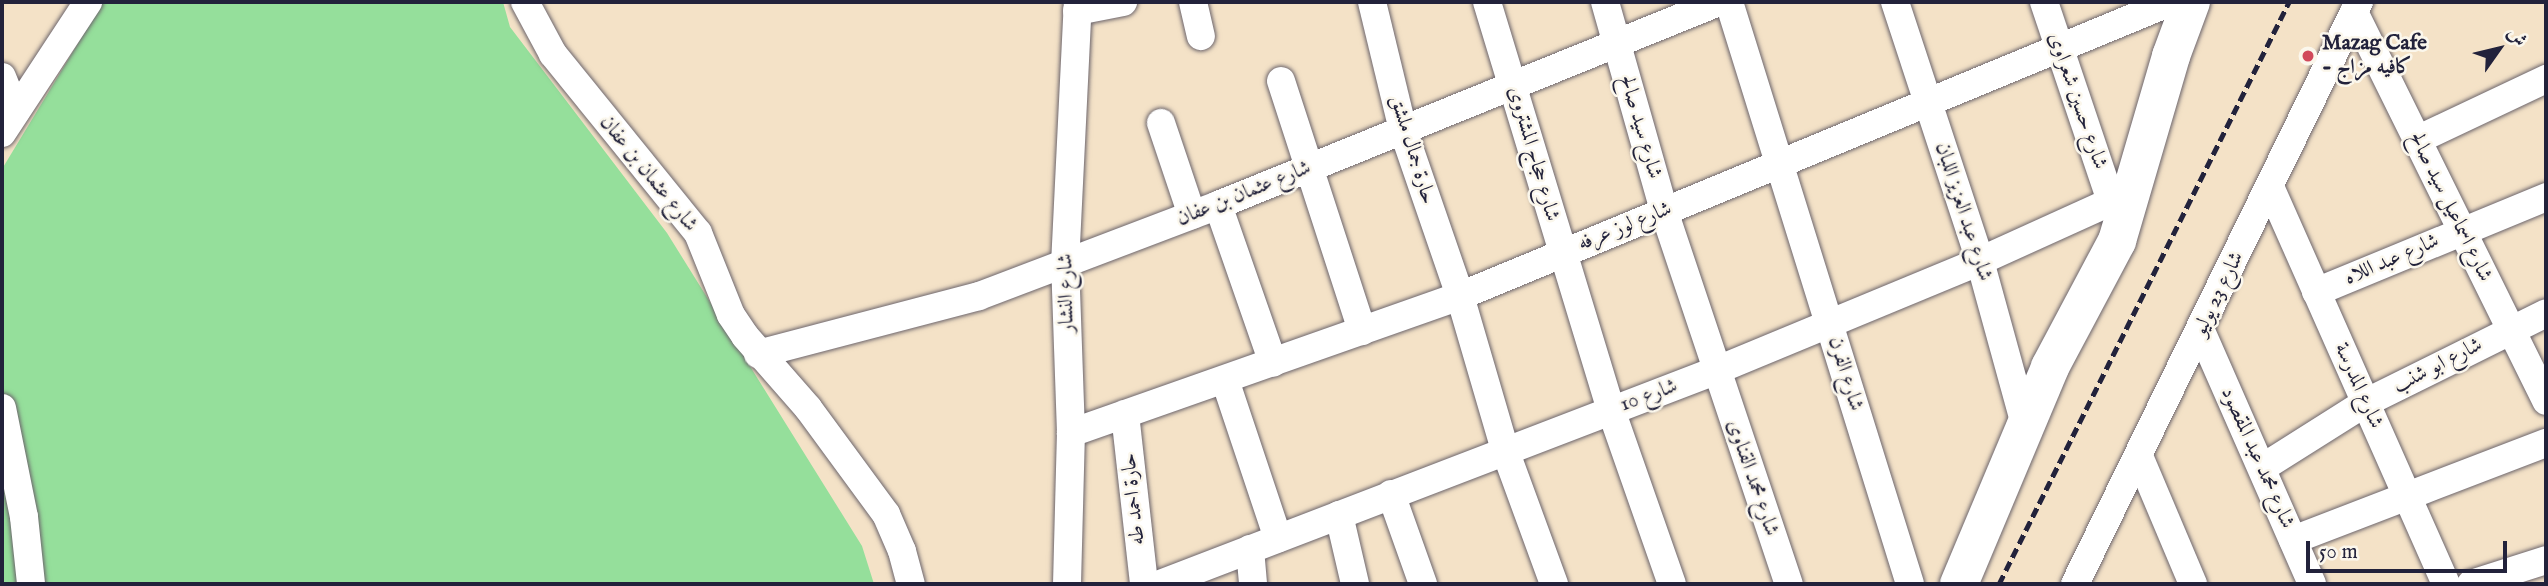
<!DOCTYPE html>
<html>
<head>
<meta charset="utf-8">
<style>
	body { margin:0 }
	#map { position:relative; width:2548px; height:586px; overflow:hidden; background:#f4e2c7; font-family:"IM FELL English",Amiri,serif }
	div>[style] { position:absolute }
	.green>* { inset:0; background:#95df9b }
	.roads { filter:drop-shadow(0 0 2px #6c656c) drop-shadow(0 0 2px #6c656c) }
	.street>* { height:28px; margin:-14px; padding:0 14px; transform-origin:14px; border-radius:14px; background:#fff }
	.secondary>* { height:38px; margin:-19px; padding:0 19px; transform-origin:19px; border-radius:19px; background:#fff }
	.rail>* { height:5px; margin-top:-2.5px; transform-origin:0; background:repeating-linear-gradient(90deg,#22223b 0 10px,transparent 0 15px) }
	.dots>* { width:19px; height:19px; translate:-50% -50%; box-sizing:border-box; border:4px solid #fbf7ec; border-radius:50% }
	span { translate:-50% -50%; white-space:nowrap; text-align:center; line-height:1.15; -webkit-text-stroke:5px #fbf7ec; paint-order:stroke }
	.poi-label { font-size:21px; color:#22223b; font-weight:700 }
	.left { translate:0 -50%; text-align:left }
	.street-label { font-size:21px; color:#22223b }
	.frame { position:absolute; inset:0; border:4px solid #22223b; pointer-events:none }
	.north { position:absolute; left:2464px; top:14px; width:70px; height:70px; -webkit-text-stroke:5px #fbf7ec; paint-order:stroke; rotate:56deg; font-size:19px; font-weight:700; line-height:28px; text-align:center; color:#22223b }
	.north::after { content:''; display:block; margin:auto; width:24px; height:32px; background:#22223b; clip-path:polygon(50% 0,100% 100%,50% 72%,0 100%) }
	.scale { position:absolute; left:2306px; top:541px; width:201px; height:32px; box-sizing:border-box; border:4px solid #22223b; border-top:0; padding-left:9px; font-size:21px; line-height:24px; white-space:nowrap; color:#22223b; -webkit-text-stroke:5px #fbf7ec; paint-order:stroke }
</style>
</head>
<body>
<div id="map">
	<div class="green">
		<i style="clip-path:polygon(103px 2px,503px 2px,510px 27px,667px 233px,862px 546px,874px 584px,2px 584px,2px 169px)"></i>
	</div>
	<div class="roads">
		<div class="street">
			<i style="left:525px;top:2px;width:59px;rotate:61.7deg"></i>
			<i style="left:553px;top:54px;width:230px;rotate:51deg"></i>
			<i style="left:698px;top:233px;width:88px;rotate:68.1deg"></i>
			<i style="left:731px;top:315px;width:25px;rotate:56deg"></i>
			<i style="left:745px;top:336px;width:96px;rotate:48.8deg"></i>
			<i style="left:808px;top:408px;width:132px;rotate:53.7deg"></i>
			<i style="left:886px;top:514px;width:40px;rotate:66.6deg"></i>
			<i style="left:902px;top:551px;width:34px;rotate:75deg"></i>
			<i style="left:1193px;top:2px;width:35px;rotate:77deg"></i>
			<i style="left:1372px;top:2px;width:132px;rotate:76.4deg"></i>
			<i style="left:1403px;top:130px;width:176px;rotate:71deg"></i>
			<i style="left:1460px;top:296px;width:160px;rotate:73.7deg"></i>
			<i style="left:1505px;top:450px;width:143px;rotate:69.9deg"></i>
			<i style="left:1487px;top:2px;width:426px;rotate:73.1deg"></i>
			<i style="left:1611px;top:410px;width:184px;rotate:70.7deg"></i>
			<i style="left:1605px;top:2px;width:217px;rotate:74.2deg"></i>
			<i style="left:1664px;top:211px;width:393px;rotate:71.5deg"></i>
			<i style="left:1729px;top:2px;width:609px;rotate:72.72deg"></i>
			<i style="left:1895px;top:2px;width:273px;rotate:71.8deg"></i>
			<i style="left:1980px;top:261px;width:169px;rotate:74.6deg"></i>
			<i style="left:2044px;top:2px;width:210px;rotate:71.4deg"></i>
			<i style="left:1077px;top:11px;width:47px;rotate:-11.1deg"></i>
			<i style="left:2354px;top:12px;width:434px;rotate:63.7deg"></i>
			<i style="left:2px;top:77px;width:37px;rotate:68deg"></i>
			<i style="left:1281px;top:81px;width:263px;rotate:72deg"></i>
			<i style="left:1161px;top:123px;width:97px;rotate:71.4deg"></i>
			<i style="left:2px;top:133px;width:157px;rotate:-56.7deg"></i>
			<i style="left:2417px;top:140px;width:143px;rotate:-25.3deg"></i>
			<i style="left:2271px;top:189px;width:432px;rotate:66.1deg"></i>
			<i style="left:1218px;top:205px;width:167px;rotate:70.8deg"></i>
			<i style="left:2316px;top:292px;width:249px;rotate:-22.4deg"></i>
			<i style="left:2201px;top:331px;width:276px;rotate:66.3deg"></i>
			<i style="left:758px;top:354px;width:228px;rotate:-14.7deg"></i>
			<i style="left:979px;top:296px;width:256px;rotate:-20.8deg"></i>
			<i style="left:1218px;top:205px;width:541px;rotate:-22.06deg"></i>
			<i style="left:1225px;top:380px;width:167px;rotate:71.5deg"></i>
			<i style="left:2px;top:408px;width:111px;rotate:78.6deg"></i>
			<i style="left:24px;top:517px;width:67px;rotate:84deg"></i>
			<i style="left:1125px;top:414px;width:171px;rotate:83.6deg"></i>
			<i style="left:1071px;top:433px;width:412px;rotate:-19.4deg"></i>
			<i style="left:1460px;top:296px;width:769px;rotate:-22.47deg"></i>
			<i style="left:2139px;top:456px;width:139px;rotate:67.1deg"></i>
			<i style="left:2262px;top:468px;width:122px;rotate:-32.3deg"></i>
			<i style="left:2365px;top:403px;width:202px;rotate:-26.4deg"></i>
			<i style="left:1391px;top:494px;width:96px;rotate:70.4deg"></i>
			<i style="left:1339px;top:515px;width:71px;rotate:76.9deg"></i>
			<i style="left:2293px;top:540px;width:271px;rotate:-21deg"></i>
			<i style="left:1250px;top:549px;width:35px;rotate:85deg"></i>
			<i style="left:1067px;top:584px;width:151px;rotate:-88.5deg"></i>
			<i style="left:1071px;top:433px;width:168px;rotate:-92deg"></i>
			<i style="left:1065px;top:265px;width:263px;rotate:-87.2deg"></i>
			<i style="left:1160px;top:584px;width:594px;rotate:-21deg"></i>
			<i style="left:1715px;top:371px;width:287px;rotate:-22.5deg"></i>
			<i style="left:1980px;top:261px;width:167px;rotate:-24.4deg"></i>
			<i style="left:2075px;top:584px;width:648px;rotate:-63.99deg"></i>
			<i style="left:2471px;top:584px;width:79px;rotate:-17.7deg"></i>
		</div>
		<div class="secondary">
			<i style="left:1959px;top:584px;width:235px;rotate:-67.2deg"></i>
			<i style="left:2050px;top:367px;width:143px;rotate:-62deg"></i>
			<i style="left:2117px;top:241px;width:193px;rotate:-73.7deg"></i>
			<i style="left:2171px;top:56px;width:58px;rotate:-69.7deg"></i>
		</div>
	</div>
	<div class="rail">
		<i style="left:1999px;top:584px;width:650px;rotate:-63.51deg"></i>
	</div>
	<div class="dots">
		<i style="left:2308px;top:56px;background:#d1495b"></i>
	</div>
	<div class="poi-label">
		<span class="left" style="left:2322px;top:56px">Mazag Cafe<br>- كافيه مزاج</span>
	</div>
	<div class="street-label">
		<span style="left:2077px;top:101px;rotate:71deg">شارع حسين شعراوى</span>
		<span style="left:1640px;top:127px;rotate:74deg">شارع سيد صالح</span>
		<span style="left:1412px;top:150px;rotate:73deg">حارة جمال ملشق</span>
		<span style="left:1533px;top:154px;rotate:74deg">شارع حجاج المشتروى</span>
		<span style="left:648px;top:174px;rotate:51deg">شارع عثمان بن عفان</span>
		<span style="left:1244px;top:194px;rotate:-22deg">شارع عثمان بن عفان</span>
		<span style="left:2450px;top:207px;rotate:64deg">شارع اسماعيل سيد صالح</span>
		<span style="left:1963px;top:212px;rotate:72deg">شارع عبد العزيز اللبان</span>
		<span style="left:1625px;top:227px;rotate:-22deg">شارع لوز عرفه</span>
		<span style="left:2392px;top:260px;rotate:-23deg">شارع عبد اللاه</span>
		<span style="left:1067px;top:293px;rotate:-91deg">شارع النشار</span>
		<span style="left:2219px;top:294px;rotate:-64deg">شارع 23 يوليو</span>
		<span style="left:2438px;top:366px;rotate:-27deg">شارع ابو شنب</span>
		<span style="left:1845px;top:374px;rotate:73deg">شارع الفرن</span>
		<span style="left:2358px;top:386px;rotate:66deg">شارع المدرسة</span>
		<span style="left:1649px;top:396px;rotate:-20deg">شارع 10</span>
		<span style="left:2257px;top:458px;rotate:66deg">شارع محمد عبد المقصود</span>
		<span style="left:1752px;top:478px;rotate:71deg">شارع محمد القناوى</span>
		<span style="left:1134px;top:499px;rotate:-96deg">حارة احمد طه</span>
	</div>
	<div class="frame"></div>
	<div class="north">ش</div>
	<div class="scale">50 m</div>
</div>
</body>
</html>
